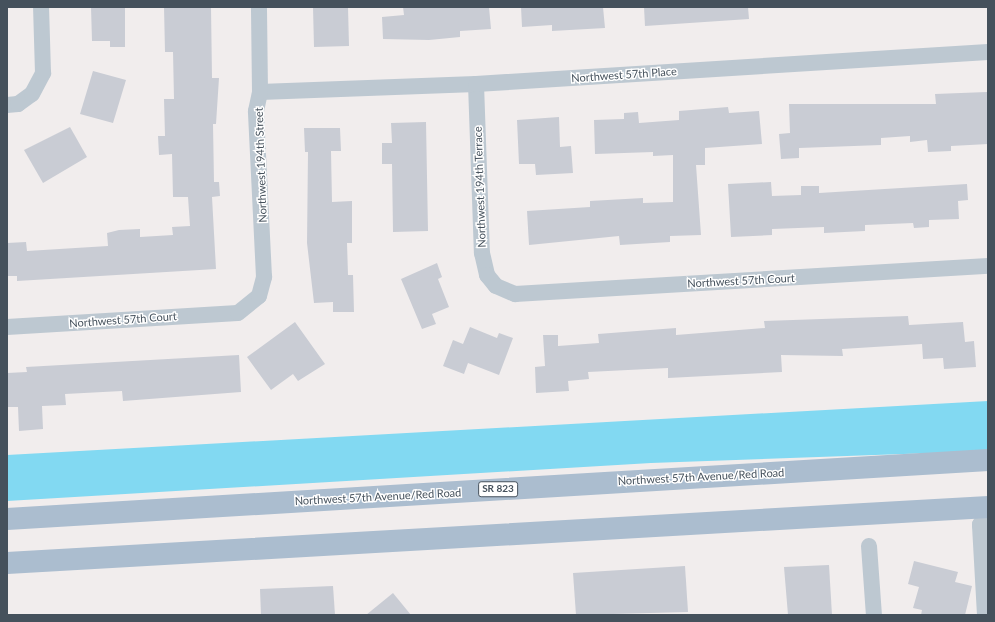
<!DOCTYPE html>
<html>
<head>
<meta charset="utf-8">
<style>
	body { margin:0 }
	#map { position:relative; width:995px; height:622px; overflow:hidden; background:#f1eded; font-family:Lato,sans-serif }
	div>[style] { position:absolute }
	.water>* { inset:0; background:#82d9f2 }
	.building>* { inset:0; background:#c9ccd4 }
	.minor>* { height:16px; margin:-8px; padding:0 8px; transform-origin:8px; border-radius:8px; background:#bdc8d1 }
	.tertiary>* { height:20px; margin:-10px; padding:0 10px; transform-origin:10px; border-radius:10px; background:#bdc8d1 }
	.primary>* { height:22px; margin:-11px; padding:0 11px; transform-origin:11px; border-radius:11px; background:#abbdcf }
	span { translate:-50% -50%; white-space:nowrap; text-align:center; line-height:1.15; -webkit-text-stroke:3px #fff; paint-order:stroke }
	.shield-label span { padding:1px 3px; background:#fff; border:1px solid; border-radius:3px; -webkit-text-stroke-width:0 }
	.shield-label { font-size:10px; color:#45515c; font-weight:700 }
	.street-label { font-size:11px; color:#45515c }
	.frame { position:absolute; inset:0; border:8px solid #45515c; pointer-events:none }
</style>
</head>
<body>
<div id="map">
	<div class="water">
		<i style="clip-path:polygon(988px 401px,988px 451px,651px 463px,7px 501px,7px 455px)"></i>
	</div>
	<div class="building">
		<i style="clip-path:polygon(91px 7px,125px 7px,125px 47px,110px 47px,110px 41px,92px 41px)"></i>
		<i style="clip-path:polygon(164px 7px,211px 7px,212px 78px,219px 78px,216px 124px,213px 124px,214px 182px,219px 182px,220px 196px,212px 197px,216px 269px,17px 281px,17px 276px,7px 276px,7px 243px,26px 242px,27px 251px,108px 246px,107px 233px,119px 230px,140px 229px,140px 237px,173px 235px,172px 227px,190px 226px,188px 197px,173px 197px,172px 154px,159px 155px,158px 136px,165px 136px,164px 99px,174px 99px,173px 52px,165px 52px)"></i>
		<i style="clip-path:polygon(313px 7px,348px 7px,349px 46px,314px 47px)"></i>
		<i style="clip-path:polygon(403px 7px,489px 7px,491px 29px,460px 31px,460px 37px,429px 40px,383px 39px,382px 17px,404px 15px)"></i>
		<i style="clip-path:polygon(521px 7px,603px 7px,605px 28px,552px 31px,552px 25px,522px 27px)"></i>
		<i style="clip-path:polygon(644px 7px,748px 7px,749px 19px,645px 26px)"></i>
		<i style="clip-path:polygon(93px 71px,126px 80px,113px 123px,80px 114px)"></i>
		<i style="clip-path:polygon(987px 92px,988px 144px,951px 146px,951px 151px,928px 152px,927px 140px,910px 142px,910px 136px,881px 138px,881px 145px,799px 148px,799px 158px,781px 159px,779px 134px,790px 133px,789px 104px,936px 104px,935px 94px)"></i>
		<i style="clip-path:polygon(728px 107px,729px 113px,759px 111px,762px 144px,705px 148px,705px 165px,696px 165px,701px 235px,670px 236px,670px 242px,620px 245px,619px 236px,529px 245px,527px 211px,590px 207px,590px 201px,643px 198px,643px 203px,673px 202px,673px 155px,653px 156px,653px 152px,595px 154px,594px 120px,624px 119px,624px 113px,638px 112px,639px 123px,679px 120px,679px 111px)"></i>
		<i style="clip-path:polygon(559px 117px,560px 147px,571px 146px,573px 173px,536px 175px,535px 164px,519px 164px,517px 120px)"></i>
		<i style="clip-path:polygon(426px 122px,428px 231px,393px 232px,392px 164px,382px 164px,382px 143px,392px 143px,391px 123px)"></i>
		<i style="clip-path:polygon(70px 127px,87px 157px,43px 183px,24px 150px)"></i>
		<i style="clip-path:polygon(304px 128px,340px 128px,341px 151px,331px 151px,332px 202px,352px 201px,352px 243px,347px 243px,348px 275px,353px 275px,354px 312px,333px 312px,333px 302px,314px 303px,307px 243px,308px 152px,305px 152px)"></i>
		<i style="clip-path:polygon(771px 182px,772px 196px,801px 195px,801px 186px,819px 186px,819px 193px,967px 184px,968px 200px,958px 201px,959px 219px,929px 220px,929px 227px,914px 228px,913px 223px,865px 225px,865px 231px,824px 233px,824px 227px,772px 229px,772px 235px,731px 237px,728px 184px)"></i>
		<i style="clip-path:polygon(437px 263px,442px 277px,438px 279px,449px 307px,432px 314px,436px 324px,422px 329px,401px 279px)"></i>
		<i style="clip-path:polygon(908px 316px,909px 325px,963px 322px,965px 342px,974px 341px,976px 367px,944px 369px,943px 358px,923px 359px,922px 344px,842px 349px,843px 356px,781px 355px,782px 372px,668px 378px,668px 368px,588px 372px,589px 379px,568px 381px,569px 391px,536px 393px,535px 367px,545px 366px,543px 335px,558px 335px,558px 346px,599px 343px,598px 334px,676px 328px,676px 335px,765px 328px,764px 321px)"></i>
		<i style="clip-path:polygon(295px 322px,325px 364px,298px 381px,293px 374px,271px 390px,247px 357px)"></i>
		<i style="clip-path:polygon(470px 327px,497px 338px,499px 333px,513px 338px,499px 375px,468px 363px,464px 374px,443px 366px,453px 340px,463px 344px)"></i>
		<i style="clip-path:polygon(239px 355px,241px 392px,123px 401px,122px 391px,65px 394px,66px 405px,42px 406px,43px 429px,19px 431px,18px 407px,7px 407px,7px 373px,27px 372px,26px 367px)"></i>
		<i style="clip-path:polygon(914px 561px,958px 572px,955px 582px,972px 586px,965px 615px,921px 615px,922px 610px,913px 608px,919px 587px,908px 584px)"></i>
		<i style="clip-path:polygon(829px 565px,832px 615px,788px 615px,784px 567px)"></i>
		<i style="clip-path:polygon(685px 566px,688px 612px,576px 615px,573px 573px)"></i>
		<i style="clip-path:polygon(333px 586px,335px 615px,261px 615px,260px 589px)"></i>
		<i style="clip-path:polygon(393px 593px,411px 615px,366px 615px)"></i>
	</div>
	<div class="minor">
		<i style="left:476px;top:84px;width:169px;rotate:88deg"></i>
		<i style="left:482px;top:253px;width:23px;rotate:77deg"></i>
		<i style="left:487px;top:275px;width:14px;rotate:51deg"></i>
		<i style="left:496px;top:286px;width:21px;rotate:23deg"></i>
		<i style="left:515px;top:294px;width:474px;rotate:-3.4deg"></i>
		<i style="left:260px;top:92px;width:216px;rotate:-2.1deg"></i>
		<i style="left:476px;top:84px;width:513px;rotate:-3.58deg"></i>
		<i style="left:7px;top:105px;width:11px;rotate:-5deg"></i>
		<i style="left:18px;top:104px;width:17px;rotate:-36deg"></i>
		<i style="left:32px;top:94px;width:24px;rotate:-62deg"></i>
		<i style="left:43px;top:73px;width:66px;rotate:-91.7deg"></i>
		<i style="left:7px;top:327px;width:231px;rotate:-3.5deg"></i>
		<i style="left:238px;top:313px;width:27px;rotate:-39deg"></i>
		<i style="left:259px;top:296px;width:20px;rotate:-75deg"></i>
		<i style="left:264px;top:277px;width:166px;rotate:-92.8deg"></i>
		<i style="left:256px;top:111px;width:19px;rotate:-78deg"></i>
		<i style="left:260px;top:92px;width:85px;rotate:-90.7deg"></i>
		<i style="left:869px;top:546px;width:69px;rotate:85.9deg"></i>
	</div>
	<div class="tertiary">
		<i style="left:987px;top:615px;width:90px;rotate:-93.2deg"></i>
		<i style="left:982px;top:525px;width:10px;rotate:-53deg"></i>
	</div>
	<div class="primary">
		<i style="left:7px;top:519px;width:983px;rotate:-3.44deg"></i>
		<i style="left:7px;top:563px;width:983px;rotate:-3.27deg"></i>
	</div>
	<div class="shield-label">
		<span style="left:498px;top:489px">SR 823</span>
	</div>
	<div class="street-label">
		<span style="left:624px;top:75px;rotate:-4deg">Northwest 57th Place</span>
		<span style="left:261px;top:165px;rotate:-92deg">Northwest 194th Street</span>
		<span style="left:480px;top:187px;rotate:-92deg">Northwest 194th Terrace</span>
		<span style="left:741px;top:281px;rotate:-3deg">Northwest 57th Court</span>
		<span style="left:123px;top:320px;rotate:-4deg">Northwest 57th Court</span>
		<span style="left:701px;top:477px;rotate:-3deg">Northwest 57th Avenue/Red Road</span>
		<span style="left:378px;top:497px;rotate:-3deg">Northwest 57th Avenue/Red Road</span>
	</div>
	<div class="frame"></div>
</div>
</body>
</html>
